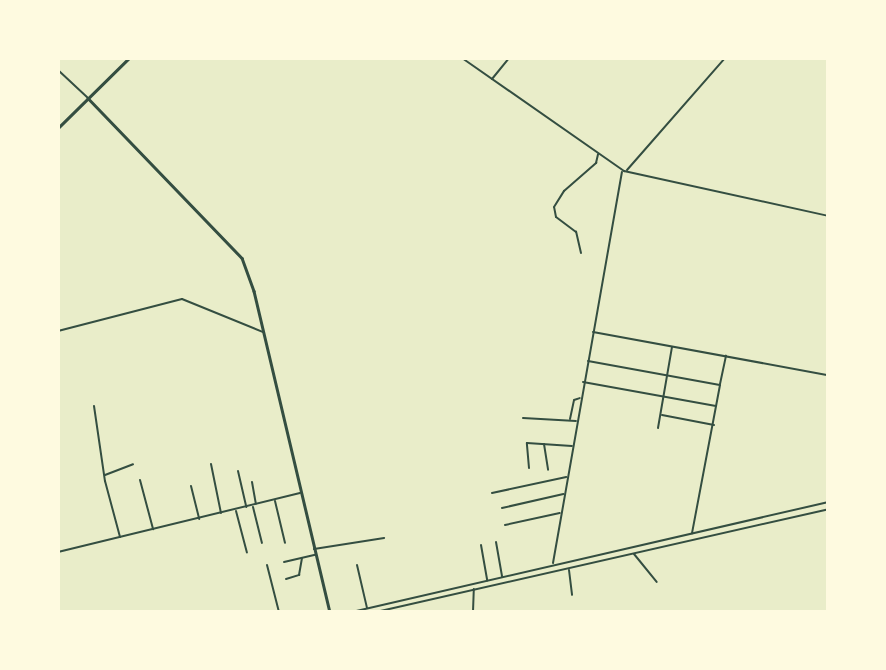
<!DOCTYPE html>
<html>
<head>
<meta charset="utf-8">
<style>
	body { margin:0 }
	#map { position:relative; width:886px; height:670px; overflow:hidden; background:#e9edc9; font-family:"Noto Serif",serif }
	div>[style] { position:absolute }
	.minor>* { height:2px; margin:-1px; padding:0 1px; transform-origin:1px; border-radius:1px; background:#344e41 }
	.tertiary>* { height:2.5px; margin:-1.25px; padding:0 1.25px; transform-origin:1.25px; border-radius:1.25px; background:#344e41 }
	.primary>* { height:2.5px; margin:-1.25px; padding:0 1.25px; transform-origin:1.25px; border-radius:1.25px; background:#344e41 }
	span { translate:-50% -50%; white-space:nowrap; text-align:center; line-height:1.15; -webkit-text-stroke:6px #fefae0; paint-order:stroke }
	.frame { position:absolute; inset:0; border:60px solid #fefae0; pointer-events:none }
</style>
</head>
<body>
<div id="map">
	<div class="minor">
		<i style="left:462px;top:58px;width:198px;rotate:34.9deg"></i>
		<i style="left:624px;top:171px;width:209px;rotate:12.4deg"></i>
		<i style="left:58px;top:70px;width:41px;rotate:43deg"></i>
		<i style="left:492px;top:79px;width:27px;rotate:-51deg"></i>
		<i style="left:627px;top:170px;width:149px;rotate:-48.8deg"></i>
		<i style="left:581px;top:253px;width:22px;rotate:-103deg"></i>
		<i style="left:576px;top:232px;width:25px;rotate:-143deg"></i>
		<i style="left:556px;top:217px;width:10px;rotate:-101deg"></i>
		<i style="left:554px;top:207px;width:19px;rotate:-58deg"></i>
		<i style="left:564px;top:191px;width:43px;rotate:-41.2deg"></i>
		<i style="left:596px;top:163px;width:9px;rotate:-77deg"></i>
		<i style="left:58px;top:331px;width:128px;rotate:-14.5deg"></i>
		<i style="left:182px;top:299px;width:87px;rotate:22.2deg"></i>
		<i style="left:593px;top:332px;width:239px;rotate:10.4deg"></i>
		<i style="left:588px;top:361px;width:134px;rotate:10.3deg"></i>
		<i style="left:720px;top:385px;width:151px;rotate:100.7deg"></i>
		<i style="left:583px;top:382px;width:135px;rotate:10.2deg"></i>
		<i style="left:720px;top:384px;width:29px;rotate:-78deg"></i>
		<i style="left:94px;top:406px;width:76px;rotate:81.7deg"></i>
		<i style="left:105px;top:481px;width:58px;rotate:75deg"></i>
		<i style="left:662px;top:415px;width:53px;rotate:10.9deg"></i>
		<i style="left:523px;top:418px;width:53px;rotate:3.2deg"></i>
		<i style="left:570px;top:419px;width:19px;rotate:-78deg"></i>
		<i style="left:574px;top:400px;width:6px;rotate:-18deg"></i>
		<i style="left:658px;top:428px;width:82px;rotate:-80.2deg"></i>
		<i style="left:544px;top:444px;width:26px;rotate:81deg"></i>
		<i style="left:211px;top:464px;width:50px;rotate:78.5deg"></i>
		<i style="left:529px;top:468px;width:25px;rotate:-95deg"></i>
		<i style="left:527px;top:443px;width:45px;rotate:3.8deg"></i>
		<i style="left:238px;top:471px;width:37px;rotate:77deg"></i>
		<i style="left:105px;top:475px;width:30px;rotate:-21deg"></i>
		<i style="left:140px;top:480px;width:51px;rotate:75.1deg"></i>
		<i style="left:252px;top:482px;width:22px;rotate:80deg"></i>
		<i style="left:191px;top:486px;width:34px;rotate:76deg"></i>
		<i style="left:492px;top:493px;width:76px;rotate:-12.2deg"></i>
		<i style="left:275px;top:501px;width:43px;rotate:76.6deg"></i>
		<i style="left:253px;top:507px;width:37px;rotate:76deg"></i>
		<i style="left:502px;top:508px;width:63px;rotate:-12.9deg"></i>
		<i style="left:236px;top:511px;width:43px;rotate:75.3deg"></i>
		<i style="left:505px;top:525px;width:56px;rotate:-12.3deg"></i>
		<i style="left:496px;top:542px;width:35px;rotate:80deg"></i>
		<i style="left:481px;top:545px;width:36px;rotate:80deg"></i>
		<i style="left:314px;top:549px;width:71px;rotate:-8.9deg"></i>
		<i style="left:58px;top:552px;width:249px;rotate:-13.7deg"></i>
		<i style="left:634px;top:554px;width:36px;rotate:51deg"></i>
		<i style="left:284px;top:562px;width:32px;rotate:-13deg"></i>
		<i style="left:553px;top:563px;width:397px;rotate:-80deg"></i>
		<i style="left:267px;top:565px;width:49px;rotate:75.7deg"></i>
		<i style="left:357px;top:565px;width:44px;rotate:76.9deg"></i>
		<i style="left:569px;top:570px;width:25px;rotate:83deg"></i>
		<i style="left:286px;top:579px;width:14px;rotate:-17deg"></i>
		<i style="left:299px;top:575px;width:17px;rotate:-80deg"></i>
		<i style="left:352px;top:612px;width:489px;rotate:-13deg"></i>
		<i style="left:376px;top:612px;width:464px;rotate:-12.8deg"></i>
		<i style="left:473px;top:612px;width:23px;rotate:-88deg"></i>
	</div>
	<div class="tertiary">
		<i style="left:88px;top:98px;width:222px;rotate:46.1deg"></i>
		<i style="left:242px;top:258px;width:35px;rotate:70deg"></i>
		<i style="left:254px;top:291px;width:330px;rotate:76.7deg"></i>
	</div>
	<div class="primary">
		<i style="left:58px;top:128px;width:100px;rotate:-44.6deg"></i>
	</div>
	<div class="frame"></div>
</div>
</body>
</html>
